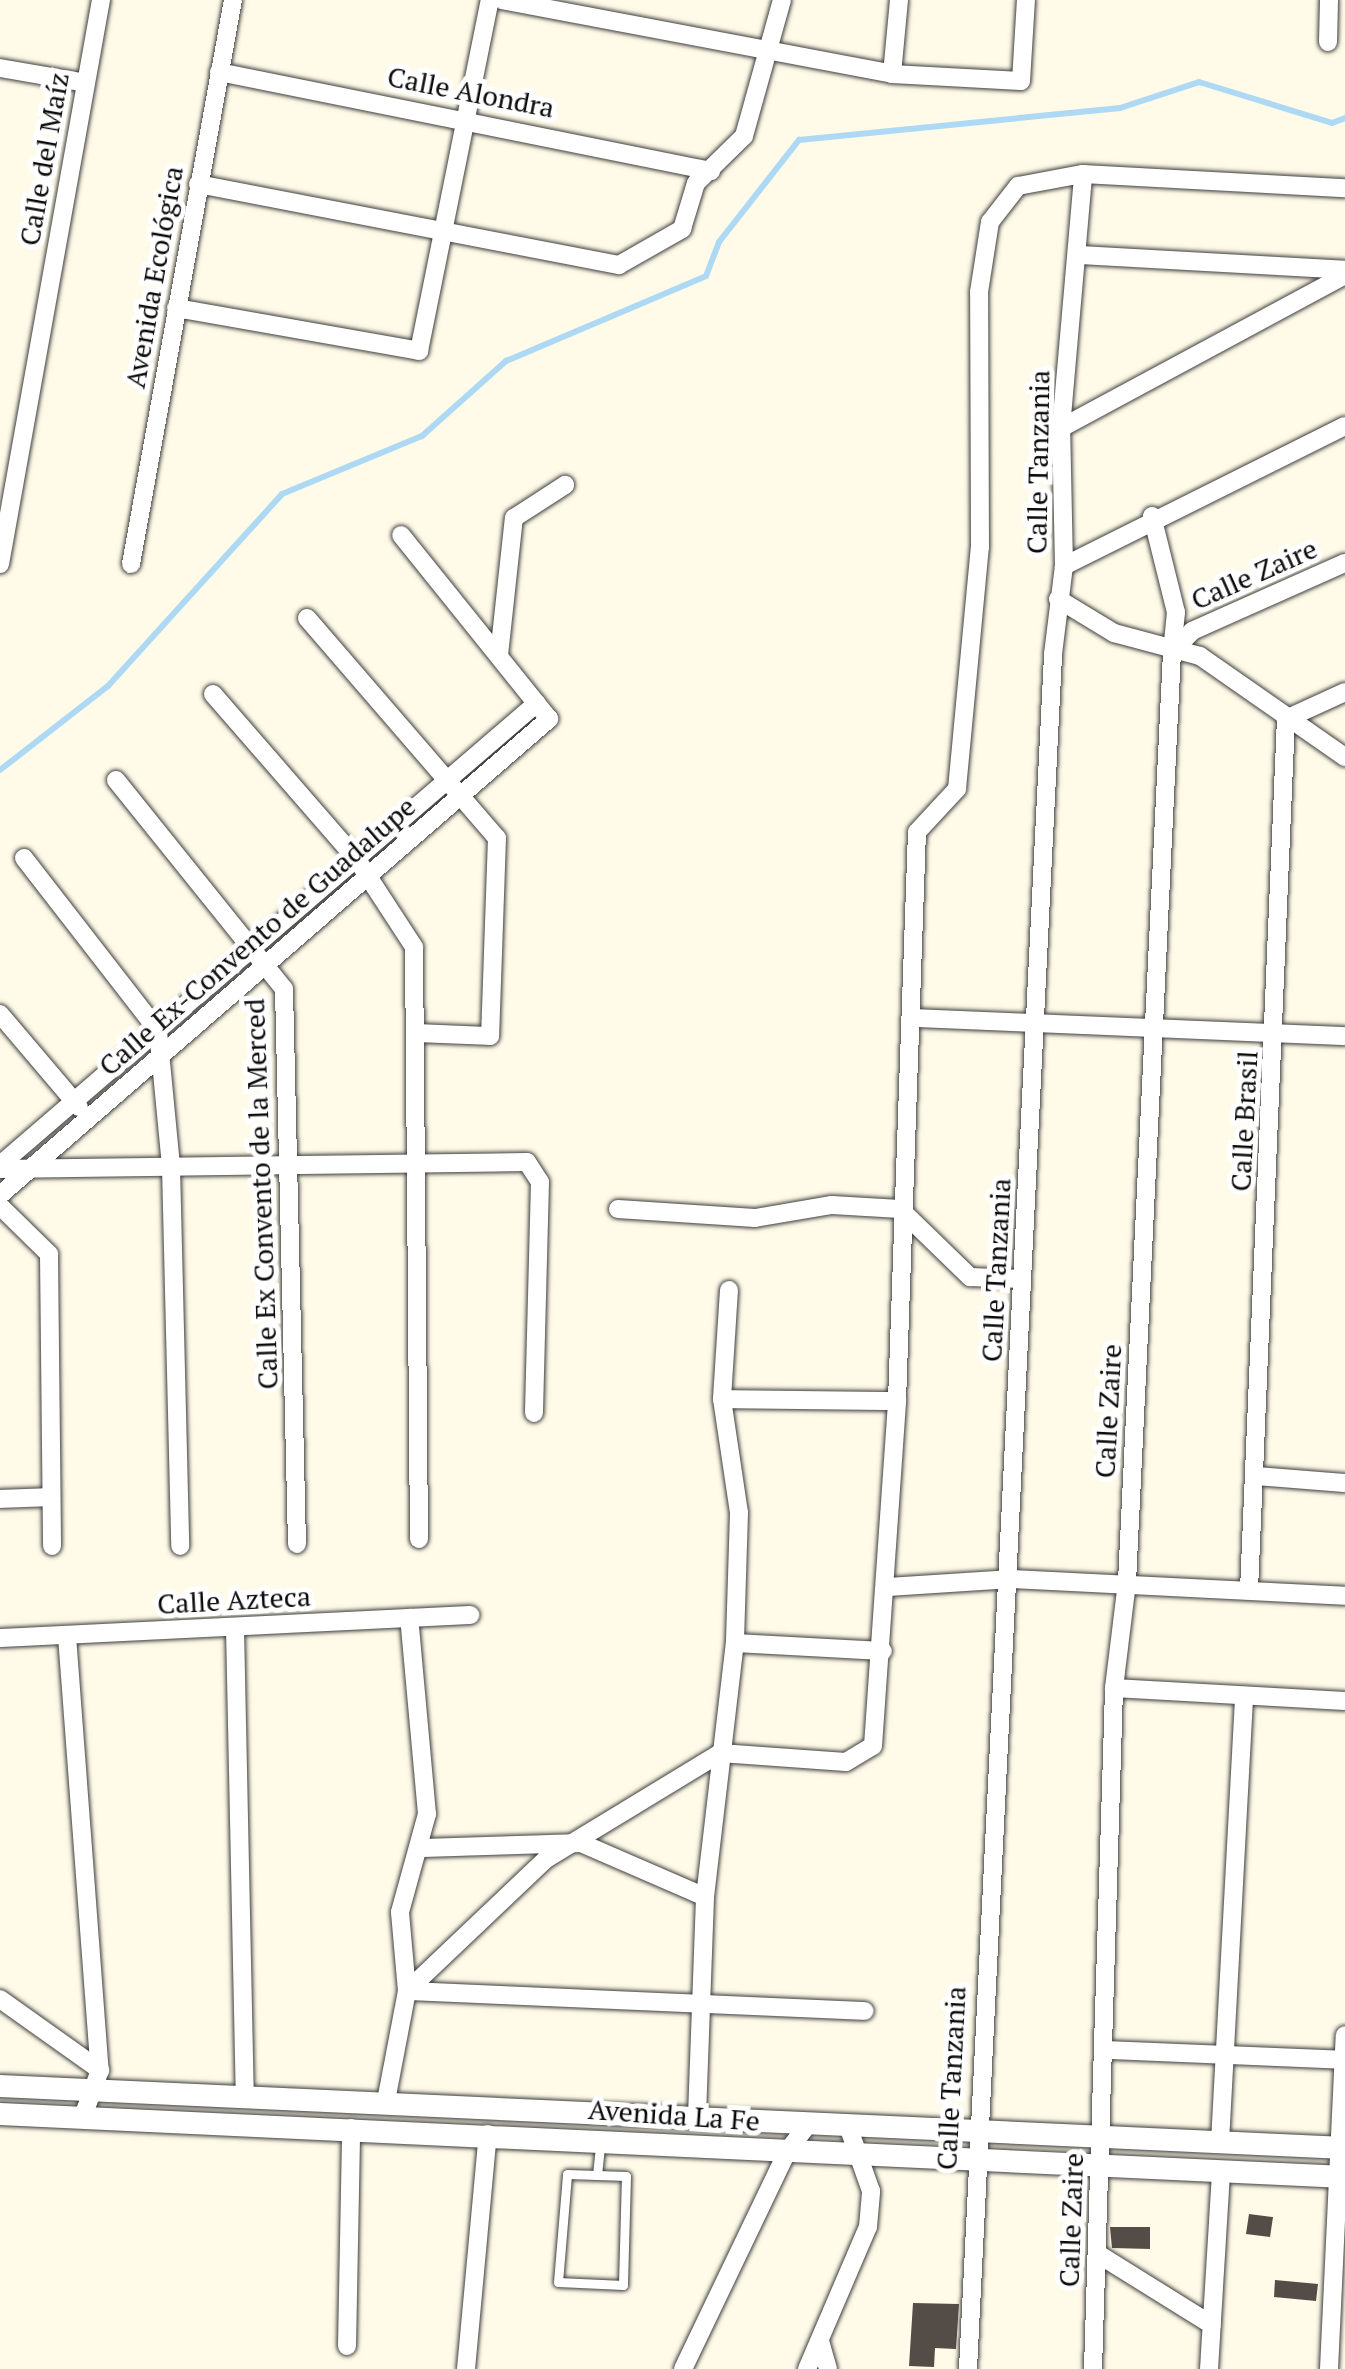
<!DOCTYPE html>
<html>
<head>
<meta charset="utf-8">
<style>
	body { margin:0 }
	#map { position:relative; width:1345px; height:2369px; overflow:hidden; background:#fffbe8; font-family:"PT Serif",serif }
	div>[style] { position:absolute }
	.stream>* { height:6px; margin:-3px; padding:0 3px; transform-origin:3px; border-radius:3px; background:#aed9f5 }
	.building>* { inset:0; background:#534c47 }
	.roads { filter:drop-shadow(0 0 2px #3d3d3d) drop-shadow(0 0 2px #3d3d3d) }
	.service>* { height:9px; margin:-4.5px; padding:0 4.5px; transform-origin:4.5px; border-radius:4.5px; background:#fff }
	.minor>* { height:18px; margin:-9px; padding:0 9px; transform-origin:9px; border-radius:9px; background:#fff }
	.tertiary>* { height:22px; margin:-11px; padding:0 11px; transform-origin:11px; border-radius:11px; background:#fff }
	span { translate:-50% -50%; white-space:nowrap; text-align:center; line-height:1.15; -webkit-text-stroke:10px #fff; paint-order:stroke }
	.street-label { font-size:28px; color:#0a0a0a }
</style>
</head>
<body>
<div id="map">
	<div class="stream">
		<i style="left:0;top:770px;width:137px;rotate:-37.9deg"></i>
		<i style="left:108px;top:686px;width:259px;rotate:-47.8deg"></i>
		<i style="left:282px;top:494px;width:152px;rotate:-22.5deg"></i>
		<i style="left:422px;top:436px;width:113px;rotate:-41.8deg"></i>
		<i style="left:506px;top:361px;width:217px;rotate:-23deg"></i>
		<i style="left:706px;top:276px;width:36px;rotate:-69deg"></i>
		<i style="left:719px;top:242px;width:130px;rotate:-51.9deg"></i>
		<i style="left:799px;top:140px;width:323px;rotate:-5.7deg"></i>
		<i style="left:1120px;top:108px;width:83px;rotate:-18.2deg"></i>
		<i style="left:1199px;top:82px;width:139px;rotate:17.1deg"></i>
		<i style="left:1332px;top:123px;width:14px;rotate:-21deg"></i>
	</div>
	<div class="building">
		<i style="clip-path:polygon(1249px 2214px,1273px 2217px,1270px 2237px,1246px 2234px)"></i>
		<i style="clip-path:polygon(1110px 2227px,1150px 2227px,1150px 2249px,1112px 2248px)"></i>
		<i style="clip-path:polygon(1275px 2280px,1318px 2284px,1316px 2301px,1274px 2297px)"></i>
		<i style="clip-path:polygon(913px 2303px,959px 2304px,956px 2349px,935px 2348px,934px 2367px,909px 2366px)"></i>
	</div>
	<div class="roads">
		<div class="service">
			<i style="left:597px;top:2175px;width:29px;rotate:2deg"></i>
			<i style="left:626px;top:2176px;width:109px;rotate:91.6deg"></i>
			<i style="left:623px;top:2285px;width:65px;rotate:-177.4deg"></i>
			<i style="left:558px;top:2282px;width:108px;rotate:-85.2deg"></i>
			<i style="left:567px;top:2174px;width:30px;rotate:2deg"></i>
			<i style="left:597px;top:2175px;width:31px;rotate:-84deg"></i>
		</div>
		<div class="minor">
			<i style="left:502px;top:0;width:397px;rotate:10.7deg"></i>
			<i style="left:892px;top:74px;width:129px;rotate:3.1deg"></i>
			<i style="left:1021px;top:81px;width:81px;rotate:-86.5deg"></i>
			<i style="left:1328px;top:42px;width:42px;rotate:-88.6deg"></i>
			<i style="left:0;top:68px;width:87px;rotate:9.9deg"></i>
			<i style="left:219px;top:72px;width:502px;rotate:11.38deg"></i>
			<i style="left:892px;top:74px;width:74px;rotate:-84.6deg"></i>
			<i style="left:198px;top:184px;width:429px;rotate:10.9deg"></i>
			<i style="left:619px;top:265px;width:73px;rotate:-29.7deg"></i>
			<i style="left:682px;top:229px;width:48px;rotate:-73.1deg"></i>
			<i style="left:696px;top:183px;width:67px;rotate:-44.4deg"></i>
			<i style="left:744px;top:136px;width:141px;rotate:-74.4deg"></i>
			<i style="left:1080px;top:255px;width:265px;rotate:3.2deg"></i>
			<i style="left:176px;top:308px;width:247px;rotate:10deg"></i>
			<i style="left:419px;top:351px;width:358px;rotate:-78.6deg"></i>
			<i style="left:1061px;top:428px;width:323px;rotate:-28.3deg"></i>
			<i style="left:1152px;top:516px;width:99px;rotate:76deg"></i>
			<i style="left:1176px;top:612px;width:40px;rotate:95.7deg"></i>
			<i style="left:0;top:564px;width:573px;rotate:-79.85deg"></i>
			<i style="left:131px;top:564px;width:573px;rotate:-79.75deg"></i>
			<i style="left:1064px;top:566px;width:314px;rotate:-26.5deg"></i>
			<i style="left:1058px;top:599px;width:66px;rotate:31.3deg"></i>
			<i style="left:1114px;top:633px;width:89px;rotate:15deg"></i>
			<i style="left:1200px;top:656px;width:177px;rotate:34.9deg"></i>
			<i style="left:307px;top:618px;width:291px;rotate:49.2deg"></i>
			<i style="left:497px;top:838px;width:198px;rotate:92deg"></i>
			<i style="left:490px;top:1036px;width:71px;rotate:-177.6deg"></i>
			<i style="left:499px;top:655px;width:138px;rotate:-83.8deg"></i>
			<i style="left:514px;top:518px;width:61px;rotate:-32.9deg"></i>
			<i style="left:213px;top:694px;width:221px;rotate:49deg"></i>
			<i style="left:358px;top:861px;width:103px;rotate:56.9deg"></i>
			<i style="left:414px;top:947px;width:592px;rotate:89.52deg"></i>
			<i style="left:116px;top:780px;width:268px;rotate:51.2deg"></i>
			<i style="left:284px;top:989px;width:555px;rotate:88.66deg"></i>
			<i style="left:24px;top:858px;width:219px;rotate:52.2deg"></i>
			<i style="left:158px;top:1031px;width:137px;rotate:84.5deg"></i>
			<i style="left:171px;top:1167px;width:379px;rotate:88.6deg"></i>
			<i style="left:0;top:1014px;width:122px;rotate:49.7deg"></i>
			<i style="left:915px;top:1018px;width:430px;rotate:2.4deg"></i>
			<i style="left:0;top:1165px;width:708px;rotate:-40.71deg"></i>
			<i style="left:0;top:1169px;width:527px;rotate:-0.76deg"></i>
			<i style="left:527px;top:1162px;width:24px;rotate:57deg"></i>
			<i style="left:540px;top:1182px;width:231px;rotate:91.5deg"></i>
			<i style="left:0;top:1195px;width:727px;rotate:-40.93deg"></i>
			<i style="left:549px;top:719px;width:236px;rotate:-128.8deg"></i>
			<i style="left:0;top:1206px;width:69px;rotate:44.4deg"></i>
			<i style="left:49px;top:1254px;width:292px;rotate:89.4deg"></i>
			<i style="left:618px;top:1209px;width:137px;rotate:3.8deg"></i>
			<i style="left:755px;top:1218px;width:78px;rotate:-9.6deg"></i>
			<i style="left:832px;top:1205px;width:68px;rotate:3.4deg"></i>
			<i style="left:900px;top:1209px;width:98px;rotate:44.2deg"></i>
			<i style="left:970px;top:1277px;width:52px;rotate:2.2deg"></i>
			<i style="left:729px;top:1290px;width:109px;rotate:93.7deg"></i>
			<i style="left:722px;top:1399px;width:175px;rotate:0.7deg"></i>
			<i style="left:722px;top:1399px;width:115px;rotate:81.5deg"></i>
			<i style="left:739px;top:1513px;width:130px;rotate:91.8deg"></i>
			<i style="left:1256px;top:1476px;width:89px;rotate:4.5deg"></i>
			<i style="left:0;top:1499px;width:51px;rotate:-2.2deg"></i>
			<i style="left:888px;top:1587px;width:124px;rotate:-3.7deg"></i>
			<i style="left:1012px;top:1579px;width:333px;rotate:2.9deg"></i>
			<i style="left:1249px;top:1590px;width:872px;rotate:-87.57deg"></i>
			<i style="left:1286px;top:719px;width:65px;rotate:-24.6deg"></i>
			<i style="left:235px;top:1628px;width:465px;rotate:88.8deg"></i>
			<i style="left:67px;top:1636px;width:435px;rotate:85.7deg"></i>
			<i style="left:100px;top:2070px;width:52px;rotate:110.2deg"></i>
			<i style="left:0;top:1638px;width:471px;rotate:-2.8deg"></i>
			<i style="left:1114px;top:1688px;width:231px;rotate:3.2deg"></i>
			<i style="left:423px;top:1848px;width:158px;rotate:-1.8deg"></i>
			<i style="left:581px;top:1843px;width:135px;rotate:23.5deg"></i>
			<i style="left:407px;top:1991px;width:192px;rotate:-43.5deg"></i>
			<i style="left:546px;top:1859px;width:204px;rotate:-31.3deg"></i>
			<i style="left:720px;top:1753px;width:126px;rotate:4.1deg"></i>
			<i style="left:846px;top:1762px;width:31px;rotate:-31deg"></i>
			<i style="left:873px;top:1746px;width:346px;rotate:-86deg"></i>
			<i style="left:897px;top:1401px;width:569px;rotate:-87.99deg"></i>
			<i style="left:917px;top:832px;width:59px;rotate:-47.1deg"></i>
			<i style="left:957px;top:789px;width:243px;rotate:-84.6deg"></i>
			<i style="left:980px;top:547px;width:255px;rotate:-90.2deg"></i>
			<i style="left:979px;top:292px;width:71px;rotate:-81.1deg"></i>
			<i style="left:990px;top:222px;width:46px;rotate:-52.1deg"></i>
			<i style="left:1018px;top:186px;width:66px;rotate:-10.5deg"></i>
			<i style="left:1083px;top:174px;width:262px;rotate:3.1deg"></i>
			<i style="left:407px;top:1991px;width:79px;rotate:-95.1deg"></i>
			<i style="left:400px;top:1912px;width:102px;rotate:-74.6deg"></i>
			<i style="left:427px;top:1814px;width:197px;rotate:-95.2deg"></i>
			<i style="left:0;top:1999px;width:123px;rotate:35.4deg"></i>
			<i style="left:1108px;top:2050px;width:237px;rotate:2.4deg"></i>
			<i style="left:386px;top:2101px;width:112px;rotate:-79.2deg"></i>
			<i style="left:407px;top:1991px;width:458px;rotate:2.5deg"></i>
			<i style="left:697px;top:2116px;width:219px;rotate:-87.9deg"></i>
			<i style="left:705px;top:1897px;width:256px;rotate:-83.3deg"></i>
			<i style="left:735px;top:1643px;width:148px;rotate:3.1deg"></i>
			<i style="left:1220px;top:2142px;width:447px;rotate:-86.9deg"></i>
			<i style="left:1098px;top:2254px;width:134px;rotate:31.9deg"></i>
			<i style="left:820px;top:2341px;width:29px;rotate:74deg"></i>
			<i style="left:347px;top:2346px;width:218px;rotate:-88.9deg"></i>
			<i style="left:466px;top:2369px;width:236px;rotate:-84.7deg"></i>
			<i style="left:683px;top:2369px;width:241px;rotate:-64.4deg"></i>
			<i style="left:787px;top:2152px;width:36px;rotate:-53deg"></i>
			<i style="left:807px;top:2369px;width:155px;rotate:-66.8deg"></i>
			<i style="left:868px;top:2227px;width:36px;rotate:-85deg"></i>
			<i style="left:871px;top:2191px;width:69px;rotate:-109.5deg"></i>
			<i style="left:968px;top:2369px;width:1717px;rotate:-87.16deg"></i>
			<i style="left:1053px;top:654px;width:89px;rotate:-82.9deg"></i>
			<i style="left:1064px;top:566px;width:138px;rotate:-91.2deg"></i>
			<i style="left:1061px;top:428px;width:255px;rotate:-85deg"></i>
			<i style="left:1093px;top:2369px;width:681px;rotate:-88.23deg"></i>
			<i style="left:1114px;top:1688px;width:107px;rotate:-83deg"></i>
			<i style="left:1127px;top:1582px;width:931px;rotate:-87.23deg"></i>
			<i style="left:1172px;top:652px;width:29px;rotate:-46deg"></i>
			<i style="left:1192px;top:631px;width:167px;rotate:-24deg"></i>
			<i style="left:1209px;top:2369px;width:198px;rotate:-86.5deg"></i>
			<i style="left:1329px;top:2369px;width:334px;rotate:-87.3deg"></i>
		</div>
		<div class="tertiary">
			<i style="left:0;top:2086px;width:1346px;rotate:2.64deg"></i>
			<i style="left:0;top:2114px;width:1346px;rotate:2.68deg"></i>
		</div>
	</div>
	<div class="street-label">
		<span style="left:471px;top:92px;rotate:11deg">Calle Alondra</span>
		<span style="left:44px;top:159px;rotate:-80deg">Calle del Maíz</span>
		<span style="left:154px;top:277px;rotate:-80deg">Avenida Ecológica</span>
		<span style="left:1038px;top:462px;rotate:-89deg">Calle Tanzania</span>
		<span style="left:1254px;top:574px;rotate:-24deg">Calle Zaire</span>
		<span style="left:257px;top:936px;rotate:-41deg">Calle Ex-Convento de Guadalupe</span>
		<span style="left:1244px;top:1121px;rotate:-87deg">Calle Brasil</span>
		<span style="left:261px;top:1194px;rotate:-92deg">Calle Ex Convento de la Merced</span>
		<span style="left:996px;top:1270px;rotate:-87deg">Calle Tanzania</span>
		<span style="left:1108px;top:1411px;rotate:-87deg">Calle Zaire</span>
		<span style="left:234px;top:1600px;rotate:-3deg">Calle Azteca</span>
		<span style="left:951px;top:2078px;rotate:-87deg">Calle Tanzania</span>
		<span style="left:674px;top:2115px;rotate:4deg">Avenida La Fe</span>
		<span style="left:1071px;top:2220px;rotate:-88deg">Calle Zaire</span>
	</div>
</div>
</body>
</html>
